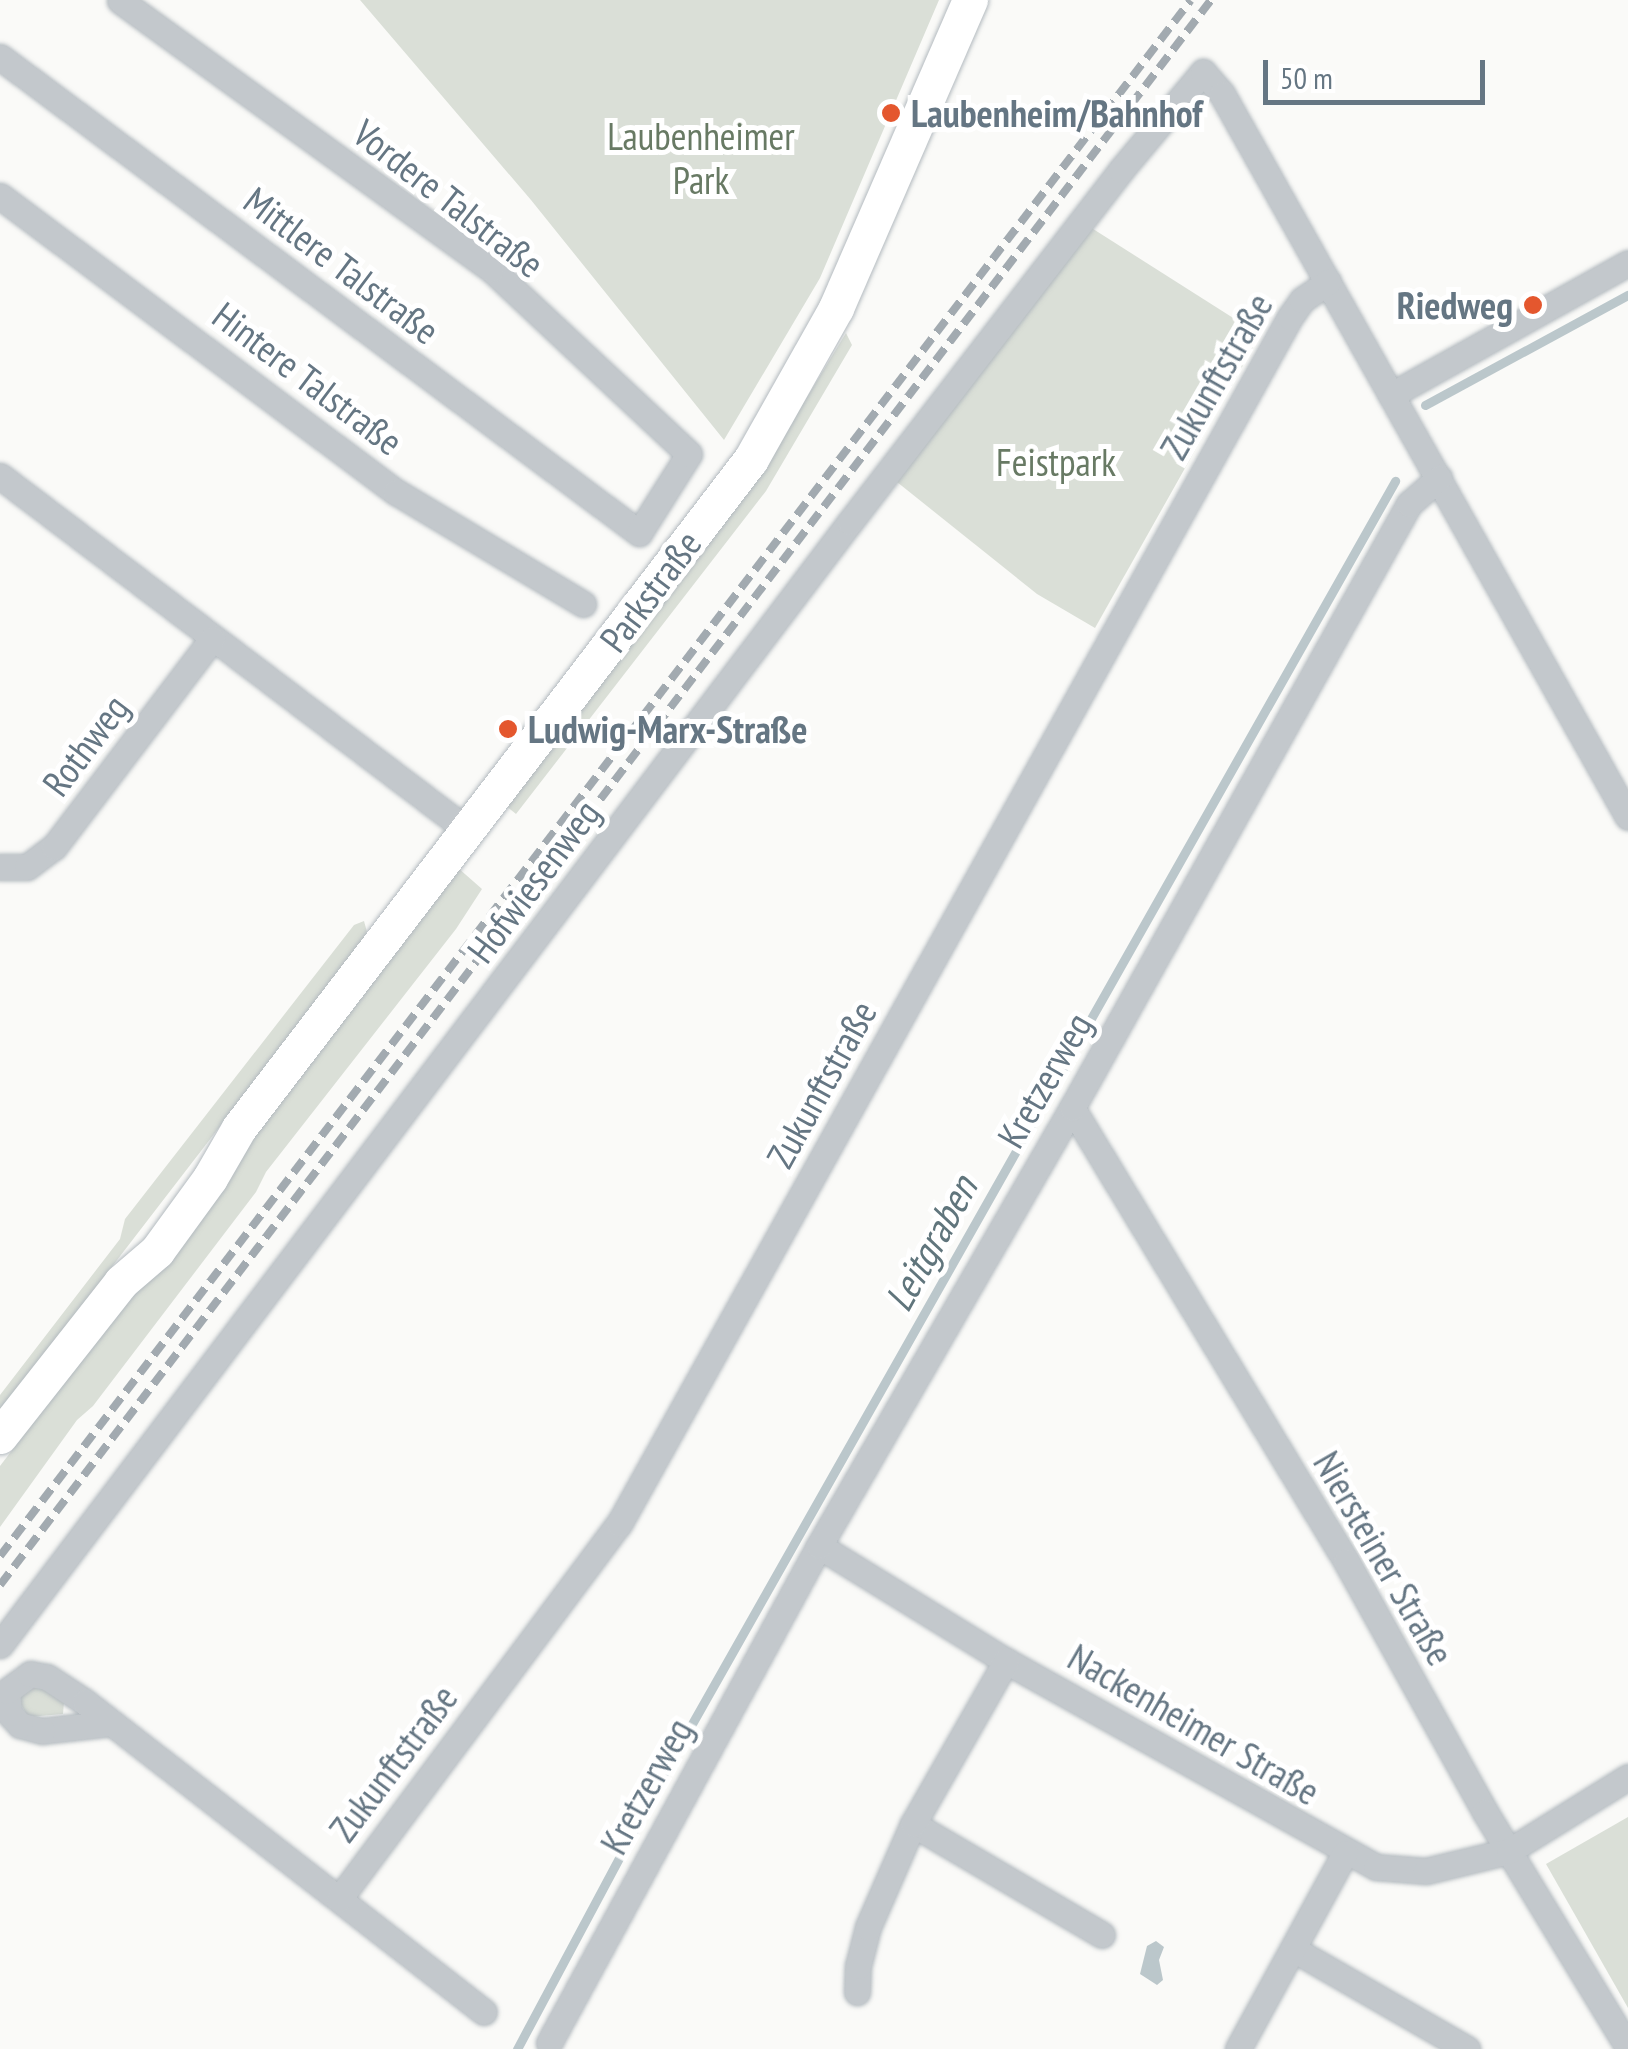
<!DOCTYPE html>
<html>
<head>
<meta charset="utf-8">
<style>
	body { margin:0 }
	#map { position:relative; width:1628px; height:2049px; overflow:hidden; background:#fafaf8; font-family:"PT Sans Narrow",sans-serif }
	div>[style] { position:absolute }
	.green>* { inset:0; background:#dadfd7 }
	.water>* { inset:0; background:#bbc7cb }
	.stream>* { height:9px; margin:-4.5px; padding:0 4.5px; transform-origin:4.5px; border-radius:4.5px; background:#bbc7cb }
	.roads { filter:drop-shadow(0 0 2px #b3babf) drop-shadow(0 0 2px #b3babf) }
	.street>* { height:25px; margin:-12.5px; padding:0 12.5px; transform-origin:12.5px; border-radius:12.5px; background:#c3c8cc }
	.secondary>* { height:35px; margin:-17.5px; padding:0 17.5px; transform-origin:17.5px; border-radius:17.5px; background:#fff }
	.rail>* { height:8px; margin-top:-4px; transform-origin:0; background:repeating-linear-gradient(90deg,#a2aab0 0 15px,transparent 0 23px) }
	.dots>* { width:28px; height:28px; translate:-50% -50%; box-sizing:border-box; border:5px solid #fff; border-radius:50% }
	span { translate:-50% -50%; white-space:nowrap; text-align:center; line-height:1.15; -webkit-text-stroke:10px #fff; paint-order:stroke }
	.poi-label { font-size:38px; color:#657683; font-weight:700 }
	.left { translate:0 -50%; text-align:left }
	.right { translate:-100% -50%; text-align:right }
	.park-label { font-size:38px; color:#687a64 }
	.street-label { font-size:38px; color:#657683 }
	.water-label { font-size:40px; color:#60757c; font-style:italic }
	.scale { position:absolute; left:1263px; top:60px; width:222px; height:45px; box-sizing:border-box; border:5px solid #657683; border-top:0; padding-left:12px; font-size:30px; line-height:35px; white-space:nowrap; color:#657683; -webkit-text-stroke:8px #fff; paint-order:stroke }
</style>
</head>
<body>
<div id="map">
	<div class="green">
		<i style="clip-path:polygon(360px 0,939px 0,820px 278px,724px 440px,531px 200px)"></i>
		<i style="clip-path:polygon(1090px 227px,1260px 335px,1095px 628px,1037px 594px,897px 482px)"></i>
		<i style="clip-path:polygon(846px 333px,852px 345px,766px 491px,516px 814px,506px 806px,756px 481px)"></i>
		<i style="clip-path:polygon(457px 867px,482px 889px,456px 929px,266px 1172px,256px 1192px,93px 1406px,77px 1420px,0 1527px,0 1466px)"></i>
		<i style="clip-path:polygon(364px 921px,367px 932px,362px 942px,0 1412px,0 1395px,120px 1239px,125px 1219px,354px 925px)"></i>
		<i style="clip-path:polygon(25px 1686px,41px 1686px,64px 1702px,63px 1714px,28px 1717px,18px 1699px)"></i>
		<i style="clip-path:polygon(1628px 1817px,1628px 2008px,1546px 1864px)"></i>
	</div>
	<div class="water">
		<i style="clip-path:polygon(1156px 1941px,1164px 1947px,1159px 1960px,1163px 1980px,1157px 1985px,1140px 1974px,1147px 1946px)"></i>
	</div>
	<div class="stream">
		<i style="left:1425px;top:405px;width:231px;rotate:-28.5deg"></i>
		<i style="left:517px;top:2049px;width:310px;rotate:-61.9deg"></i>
		<i style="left:663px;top:1775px;width:1487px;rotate:-60.5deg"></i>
	</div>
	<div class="roads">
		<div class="street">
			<i style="left:0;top:57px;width:797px;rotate:36.68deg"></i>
			<i style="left:639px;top:533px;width:93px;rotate:-57.7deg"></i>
			<i style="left:689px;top:454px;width:271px;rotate:-136.9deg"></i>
			<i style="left:491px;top:269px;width:458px;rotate:-144.1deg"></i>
			<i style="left:0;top:196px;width:494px;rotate:36.8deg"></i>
			<i style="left:396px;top:492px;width:218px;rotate:30.9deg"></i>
			<i style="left:1391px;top:395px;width:271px;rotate:-29.1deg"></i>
			<i style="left:0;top:476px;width:586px;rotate:37.16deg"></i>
			<i style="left:0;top:867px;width:27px"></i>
			<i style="left:27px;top:867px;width:34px;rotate:-37deg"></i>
			<i style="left:54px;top:847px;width:261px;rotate:-52.8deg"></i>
			<i style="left:1072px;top:1108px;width:529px;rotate:58.83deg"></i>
			<i style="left:1346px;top:1561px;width:287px;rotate:61deg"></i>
			<i style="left:1485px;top:1812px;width:275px;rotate:58.7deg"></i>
			<i style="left:819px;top:1546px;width:220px;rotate:31.6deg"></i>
			<i style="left:1006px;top:1661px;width:423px;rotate:29.1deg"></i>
			<i style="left:1376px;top:1867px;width:50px;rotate:4.6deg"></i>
			<i style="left:1426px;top:1871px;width:85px;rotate:-13.5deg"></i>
			<i style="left:1509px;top:1851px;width:140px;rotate:-31.9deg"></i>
			<i style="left:0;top:1645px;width:1408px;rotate:-52.88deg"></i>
			<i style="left:850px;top:522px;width:444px;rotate:-52.4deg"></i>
			<i style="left:1121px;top:170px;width:128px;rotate:-50.1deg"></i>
			<i style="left:1203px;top:72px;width:29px;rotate:49deg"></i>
			<i style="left:1222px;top:94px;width:829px;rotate:60.68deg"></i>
			<i style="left:111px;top:1723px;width:69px;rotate:173.4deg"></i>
			<i style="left:42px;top:1731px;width:23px;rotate:-165deg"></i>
			<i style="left:20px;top:1725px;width:16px;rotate:-133deg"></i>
			<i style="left:9px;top:1713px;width:22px;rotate:-95deg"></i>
			<i style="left:7px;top:1691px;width:29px;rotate:-36deg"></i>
			<i style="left:30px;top:1674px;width:17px;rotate:10deg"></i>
			<i style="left:47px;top:1677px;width:45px;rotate:33.3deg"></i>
			<i style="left:85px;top:1702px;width:505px;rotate:37.85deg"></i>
			<i style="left:913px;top:1824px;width:219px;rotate:30.4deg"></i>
			<i style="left:339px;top:1899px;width:468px;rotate:-53.3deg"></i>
			<i style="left:619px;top:1524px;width:1381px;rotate:-60.93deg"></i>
			<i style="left:1290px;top:317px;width:21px;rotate:-55deg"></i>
			<i style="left:1302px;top:300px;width:32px;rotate:-35deg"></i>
			<i style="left:1293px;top:1949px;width:201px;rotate:29.9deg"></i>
			<i style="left:857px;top:1992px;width:26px;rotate:-88deg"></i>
			<i style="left:858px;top:1966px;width:40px;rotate:-75.6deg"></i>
			<i style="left:868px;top:1927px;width:112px;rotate:-66.4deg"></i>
			<i style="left:913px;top:1824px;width:188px;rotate:-60.3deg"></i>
			<i style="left:549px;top:2043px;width:566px;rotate:-61.49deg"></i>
			<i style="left:819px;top:1546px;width:506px;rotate:-59.99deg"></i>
			<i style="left:1072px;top:1108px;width:692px;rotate:-60.84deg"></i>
			<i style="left:1409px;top:504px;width:40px;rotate:-41deg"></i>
			<i style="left:1238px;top:2049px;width:223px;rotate:-61.4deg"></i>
		</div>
		<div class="secondary">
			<i style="left:0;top:1436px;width:196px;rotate:-51.8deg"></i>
			<i style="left:121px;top:1282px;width:48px;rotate:-40.7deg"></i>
			<i style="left:157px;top:1251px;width:90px;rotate:-54deg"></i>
			<i style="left:210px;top:1178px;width:58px;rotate:-59.9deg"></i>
			<i style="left:239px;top:1128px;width:842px;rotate:-52.57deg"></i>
			<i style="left:751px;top:459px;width:173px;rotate:-60.6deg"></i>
			<i style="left:836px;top:308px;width:336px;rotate:-66.5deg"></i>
		</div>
	</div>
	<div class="rail">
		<i style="left:0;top:1556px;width:1959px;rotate:-52.57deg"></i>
		<i style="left:0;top:1585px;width:1995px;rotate:-52.62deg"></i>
	</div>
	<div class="dots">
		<i style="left:891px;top:113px;background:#e4572e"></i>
		<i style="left:1533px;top:305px;background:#e4572e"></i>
		<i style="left:508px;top:729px;background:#e4572e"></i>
	</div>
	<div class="poi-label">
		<span class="left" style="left:911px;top:113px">Laubenheim/Bahnhof</span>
		<span class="right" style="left:1513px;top:305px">Riedweg</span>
		<span class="left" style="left:528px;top:729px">Ludwig-Marx-Straße</span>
	</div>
	<div class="park-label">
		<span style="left:701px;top:158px">Laubenheimer<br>Park</span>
		<span style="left:1056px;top:462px">Feistpark</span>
	</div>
	<div class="street-label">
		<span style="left:449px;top:198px;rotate:38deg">Vordere Talstraße</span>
		<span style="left:342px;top:265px;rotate:37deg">Mittlere Talstraße</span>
		<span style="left:1216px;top:376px;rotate:-60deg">Zukunftstraße</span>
		<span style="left:308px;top:378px;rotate:37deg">Hintere Talstraße</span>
		<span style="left:650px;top:591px;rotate:-53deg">Parkstraße</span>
		<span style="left:85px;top:745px;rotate:-53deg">Rothweg</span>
		<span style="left:533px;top:881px;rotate:-53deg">Hofwiesenweg</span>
		<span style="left:1044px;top:1080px;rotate:-60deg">Kretzerweg</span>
		<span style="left:821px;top:1084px;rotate:-61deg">Zukunftstraße</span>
		<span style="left:1384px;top:1558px;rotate:60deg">Niersteiner Straße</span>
		<span style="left:1194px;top:1724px;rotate:30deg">Nackenheimer Straße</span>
		<span style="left:393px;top:1763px;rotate:-53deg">Zukunftstraße</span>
		<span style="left:646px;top:1786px;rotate:-61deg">Kretzerweg</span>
	</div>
	<div class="water-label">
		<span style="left:930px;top:1243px;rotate:-61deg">Leitgraben</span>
	</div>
	<div class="scale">50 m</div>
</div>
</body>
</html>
